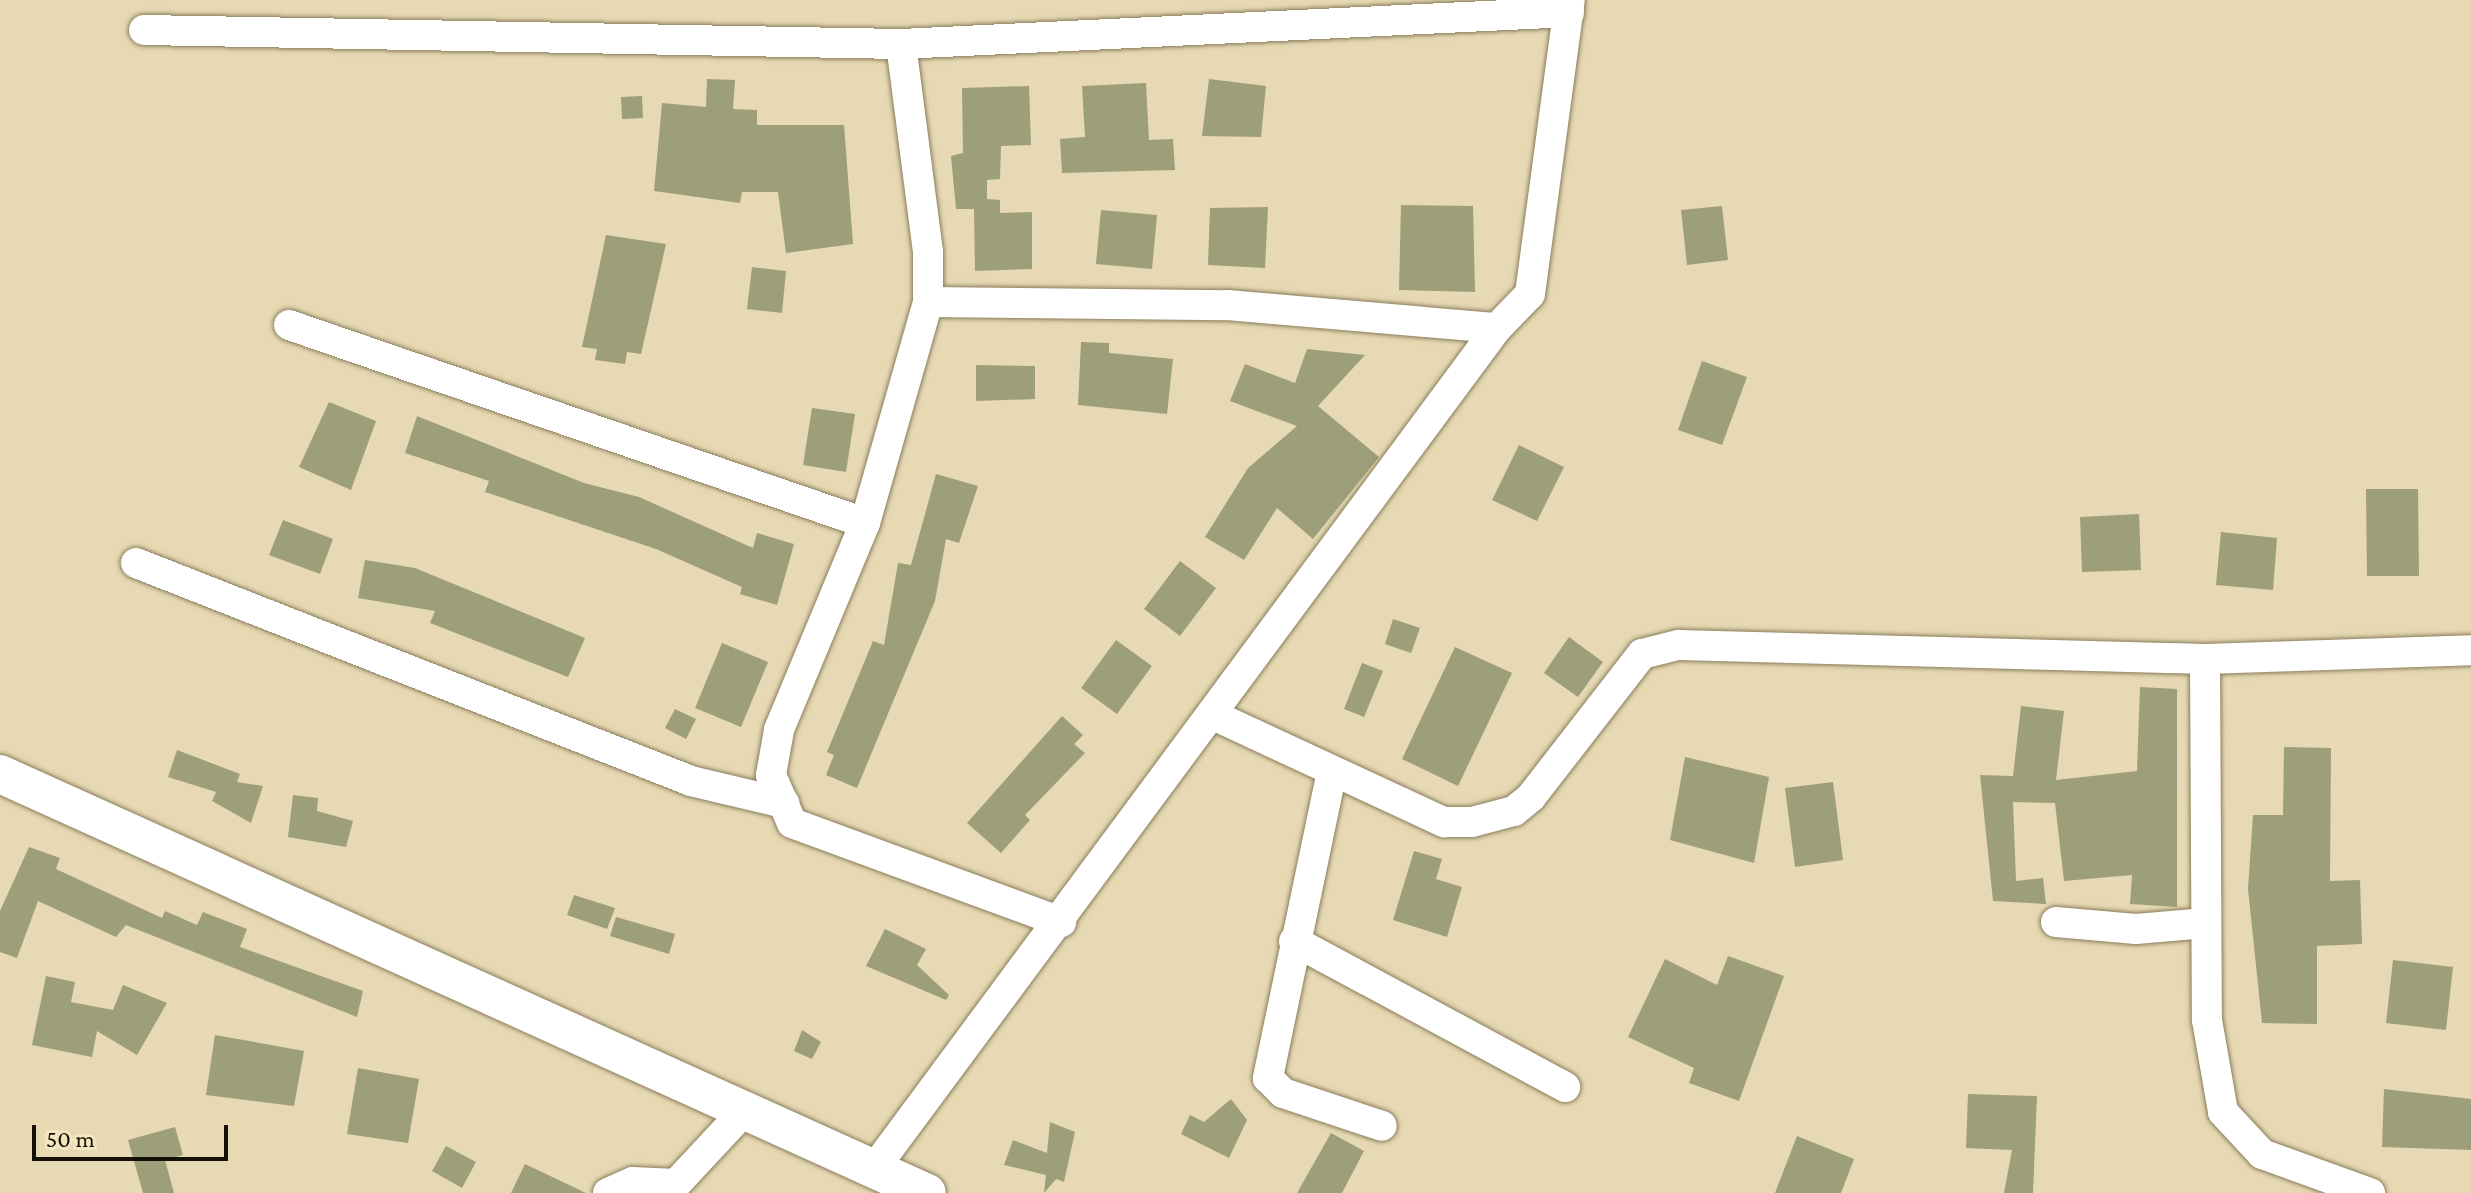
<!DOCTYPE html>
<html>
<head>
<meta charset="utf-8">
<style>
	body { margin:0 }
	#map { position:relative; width:2471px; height:1193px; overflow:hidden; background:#e6d9b3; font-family:"Crimson Pro",serif }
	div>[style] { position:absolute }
	.building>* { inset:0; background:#9d9f7a }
	.roads { filter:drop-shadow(0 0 2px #8a7d5b) drop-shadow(0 0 2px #8a7d5b) }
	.minor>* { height:30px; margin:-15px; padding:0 15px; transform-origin:15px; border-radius:15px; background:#fff }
	.major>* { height:38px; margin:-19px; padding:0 19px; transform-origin:19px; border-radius:19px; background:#fff }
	span { translate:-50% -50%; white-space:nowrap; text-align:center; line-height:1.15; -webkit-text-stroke:8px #f4e6c0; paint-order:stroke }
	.scale { position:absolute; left:32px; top:1125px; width:196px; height:36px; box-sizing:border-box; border:4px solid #151004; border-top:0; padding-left:10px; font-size:24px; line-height:28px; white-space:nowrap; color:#151004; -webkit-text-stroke:6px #f4e6c0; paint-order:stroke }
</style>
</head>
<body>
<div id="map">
	<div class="building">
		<i style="clip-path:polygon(707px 79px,735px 80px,733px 109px,757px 110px,757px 125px,844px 125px,853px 244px,786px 253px,778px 192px,742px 192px,740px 203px,654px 191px,662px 103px,706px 107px)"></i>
		<i style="clip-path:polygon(1209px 79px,1266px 86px,1261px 137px,1202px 136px)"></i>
		<i style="clip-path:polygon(1146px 83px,1149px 140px,1173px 139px,1175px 170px,1062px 173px,1060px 139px,1085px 137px,1082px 86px)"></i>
		<i style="clip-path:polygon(1029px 86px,1031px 145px,1001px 146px,1000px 179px,987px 180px,987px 199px,1000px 200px,1000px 213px,1032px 212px,1032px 269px,975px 271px,974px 209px,956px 209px,951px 156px,963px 153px,962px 88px)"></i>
		<i style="clip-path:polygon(642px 96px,643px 118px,622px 119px,621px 97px)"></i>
		<i style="clip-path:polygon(1401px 205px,1473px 206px,1475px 292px,1399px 290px)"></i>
		<i style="clip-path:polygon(1722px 206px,1728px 260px,1687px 265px,1681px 210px)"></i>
		<i style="clip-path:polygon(1268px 207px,1265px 268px,1208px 265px,1210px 208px)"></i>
		<i style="clip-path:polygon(1101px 210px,1157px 215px,1152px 269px,1096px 264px)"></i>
		<i style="clip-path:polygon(606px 235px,666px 244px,641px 354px,627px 352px,625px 364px,595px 360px,597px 349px,582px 347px)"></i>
		<i style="clip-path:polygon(752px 267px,786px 271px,782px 313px,747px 309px)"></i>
		<i style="clip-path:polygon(1081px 342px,1109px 343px,1109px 353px,1173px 359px,1167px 414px,1078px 405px)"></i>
		<i style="clip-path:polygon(1307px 349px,1365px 355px,1318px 406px,1379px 457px,1313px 539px,1277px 508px,1244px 560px,1205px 537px,1248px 468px,1297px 426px,1230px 401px,1245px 364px,1295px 383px)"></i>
		<i style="clip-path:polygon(1702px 361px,1747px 377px,1722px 445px,1678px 430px)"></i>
		<i style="clip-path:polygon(976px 365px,1035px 366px,1035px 399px,976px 401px)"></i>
		<i style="clip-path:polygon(329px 402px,376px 421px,351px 490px,299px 467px)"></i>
		<i style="clip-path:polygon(812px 408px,855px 414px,846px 472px,803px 465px)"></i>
		<i style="clip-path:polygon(417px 416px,584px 483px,639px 497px,753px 548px,757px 533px,794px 544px,777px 605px,740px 594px,742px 587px,656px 549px,485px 492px,489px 481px,405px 453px)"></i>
		<i style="clip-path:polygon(1519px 445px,1564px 467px,1537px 521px,1492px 500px)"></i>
		<i style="clip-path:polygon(936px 474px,978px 486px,959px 543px,946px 539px,935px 601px,857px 788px,826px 775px,834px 755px,827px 752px,873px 641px,884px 645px,898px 563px,911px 565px)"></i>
		<i style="clip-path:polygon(2366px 489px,2418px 489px,2419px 576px,2367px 576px)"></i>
		<i style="clip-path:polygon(2139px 514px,2141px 570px,2082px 572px,2080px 517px)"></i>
		<i style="clip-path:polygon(283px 520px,333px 539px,320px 574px,269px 555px)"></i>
		<i style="clip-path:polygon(2221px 532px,2277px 538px,2273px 590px,2216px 585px)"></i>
		<i style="clip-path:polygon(365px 560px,415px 568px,585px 638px,568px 677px,430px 623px,435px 611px,358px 598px)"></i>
		<i style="clip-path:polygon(1180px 561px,1216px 588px,1180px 636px,1144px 609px)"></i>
		<i style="clip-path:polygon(1393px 619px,1420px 628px,1411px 653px,1385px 644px)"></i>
		<i style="clip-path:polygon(1569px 637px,1603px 662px,1578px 697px,1544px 673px)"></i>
		<i style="clip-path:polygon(1116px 640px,1152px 666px,1117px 714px,1081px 688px)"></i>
		<i style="clip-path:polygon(722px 643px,768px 662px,741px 727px,695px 708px)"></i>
		<i style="clip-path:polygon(1455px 647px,1512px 673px,1458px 786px,1402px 759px)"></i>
		<i style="clip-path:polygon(1362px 663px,1383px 671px,1364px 717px,1344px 709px)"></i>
		<i style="clip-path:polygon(2140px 687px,2177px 689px,2177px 907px,2130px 904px,2132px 875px,2064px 881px,2055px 803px,2013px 802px,2016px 881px,2043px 878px,2046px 904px,1993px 901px,1980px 775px,2013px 776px,2021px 706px,2064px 711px,2056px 780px,2137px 771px)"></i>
		<i style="clip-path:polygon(675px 709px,696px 719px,686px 739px,665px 728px)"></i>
		<i style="clip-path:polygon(1062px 716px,1083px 735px,1074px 744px,1085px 753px,1025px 815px,1030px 820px,1001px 853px,967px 823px)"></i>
		<i style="clip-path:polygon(2284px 747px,2331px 748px,2330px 881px,2360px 880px,2362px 944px,2317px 946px,2317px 1024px,2262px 1023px,2248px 889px,2253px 815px,2283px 815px)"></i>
		<i style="clip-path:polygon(177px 750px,240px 774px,237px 782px,263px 786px,251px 823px,212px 801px,216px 792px,168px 777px)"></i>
		<i style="clip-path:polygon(1685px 757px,1769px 777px,1754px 863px,1670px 840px)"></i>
		<i style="clip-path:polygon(1833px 782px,1843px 860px,1795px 867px,1785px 788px)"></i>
		<i style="clip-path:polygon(293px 795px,318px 798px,317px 811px,353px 821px,346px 847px,288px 837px)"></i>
		<i style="clip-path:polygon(29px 847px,60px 858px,56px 869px,162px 918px,165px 911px,197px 925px,203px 912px,247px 929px,240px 947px,363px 991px,357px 1017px,126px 925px,116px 937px,38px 901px,17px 958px,0 952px,0 911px)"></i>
		<i style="clip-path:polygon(1414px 851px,1442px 859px,1436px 879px,1462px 887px,1447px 937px,1393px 920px)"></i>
		<i style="clip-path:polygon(574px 895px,615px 908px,607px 929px,567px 915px)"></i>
		<i style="clip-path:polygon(616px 917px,675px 934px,669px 954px,610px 936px)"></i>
		<i style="clip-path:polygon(885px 929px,926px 949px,917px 965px,949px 995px,946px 1000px,866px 966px)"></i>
		<i style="clip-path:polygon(1728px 956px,1784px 976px,1739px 1101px,1689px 1083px,1694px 1068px,1628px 1037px,1665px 959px,1717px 985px)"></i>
		<i style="clip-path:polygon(2393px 960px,2453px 967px,2446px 1030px,2386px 1023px)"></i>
		<i style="clip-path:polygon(46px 976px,75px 982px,71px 1002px,113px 1010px,123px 985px,167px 1003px,137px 1055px,97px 1031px,92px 1057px,32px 1045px)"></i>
		<i style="clip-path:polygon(802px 1030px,821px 1042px,812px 1059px,794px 1051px)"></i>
		<i style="clip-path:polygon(215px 1035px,304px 1051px,294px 1106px,206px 1095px)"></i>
		<i style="clip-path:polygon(358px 1068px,419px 1079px,408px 1143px,347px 1134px)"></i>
		<i style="clip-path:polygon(2384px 1089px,2471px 1099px,2471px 1150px,2382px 1147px)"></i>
		<i style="clip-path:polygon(1968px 1094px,2037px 1096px,2033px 1193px,2004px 1193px,2012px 1150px,1966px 1148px)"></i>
		<i style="clip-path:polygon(1231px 1099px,1247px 1120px,1229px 1158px,1181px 1134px,1190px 1115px,1204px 1122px)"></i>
		<i style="clip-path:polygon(1050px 1122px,1075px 1132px,1064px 1182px,1056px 1179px,1044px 1193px,1046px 1175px,1004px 1165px,1013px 1140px,1047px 1153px)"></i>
		<i style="clip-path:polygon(175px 1127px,183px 1155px,165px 1160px,174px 1193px,143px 1193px,128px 1140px)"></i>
		<i style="clip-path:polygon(1331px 1133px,1364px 1151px,1342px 1193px,1297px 1193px)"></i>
		<i style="clip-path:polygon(1797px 1136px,1854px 1159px,1841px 1193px,1775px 1193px)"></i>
		<i style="clip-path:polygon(446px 1146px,476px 1162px,462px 1188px,432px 1171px)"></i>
		<i style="clip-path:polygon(525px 1164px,586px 1193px,511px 1193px)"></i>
	</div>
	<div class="roads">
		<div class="minor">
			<i style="left:144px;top:30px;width:757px;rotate:1.06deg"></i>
			<i style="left:901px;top:44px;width:669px;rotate:-2.74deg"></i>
			<i style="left:901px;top:44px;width:209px;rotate:82.6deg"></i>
			<i style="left:928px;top:251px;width:51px;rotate:90deg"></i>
			<i style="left:928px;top:302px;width:230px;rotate:105.9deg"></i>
			<i style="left:865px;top:523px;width:224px;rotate:112.6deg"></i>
			<i style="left:779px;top:730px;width:46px;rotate:100.1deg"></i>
			<i style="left:771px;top:775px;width:52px;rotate:66.4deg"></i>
			<i style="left:792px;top:823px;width:287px;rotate:20.2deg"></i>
			<i style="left:928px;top:302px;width:299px;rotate:0.6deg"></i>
			<i style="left:1227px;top:305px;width:271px;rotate:4.9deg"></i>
			<i style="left:289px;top:325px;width:609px;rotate:18.97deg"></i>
			<i style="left:136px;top:563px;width:596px;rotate:21.44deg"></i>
			<i style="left:691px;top:781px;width:96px;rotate:13.3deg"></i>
			<i style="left:2205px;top:659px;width:361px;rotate:89.7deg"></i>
			<i style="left:2207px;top:1020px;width:93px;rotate:80.1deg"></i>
			<i style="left:2223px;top:1112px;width:57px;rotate:47.1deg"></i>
			<i style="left:2262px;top:1154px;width:115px;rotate:19.9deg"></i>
			<i style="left:1213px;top:715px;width:255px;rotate:24.9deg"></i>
			<i style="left:1444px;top:822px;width:28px"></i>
			<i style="left:1472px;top:822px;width:43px;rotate:-14.7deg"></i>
			<i style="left:1514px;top:811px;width:22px;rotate:-39deg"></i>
			<i style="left:1531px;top:797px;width:181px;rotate:-52.2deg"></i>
			<i style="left:1642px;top:654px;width:38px;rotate:-14deg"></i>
			<i style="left:1679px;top:645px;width:526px;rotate:1.52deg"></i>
			<i style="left:2205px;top:659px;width:266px;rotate:-1.9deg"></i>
			<i style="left:1332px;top:771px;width:314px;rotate:101.8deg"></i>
			<i style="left:1268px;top:1078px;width:21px;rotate:45deg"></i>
			<i style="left:1283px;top:1093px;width:104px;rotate:18.4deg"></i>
			<i style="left:2056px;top:922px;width:80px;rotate:5deg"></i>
			<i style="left:2136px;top:929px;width:70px;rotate:-4.9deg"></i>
			<i style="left:1294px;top:941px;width:308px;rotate:28.3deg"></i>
			<i style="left:874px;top:1169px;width:1047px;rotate:-53.47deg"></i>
			<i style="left:1497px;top:328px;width:47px;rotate:-45.9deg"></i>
			<i style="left:1530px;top:294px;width:297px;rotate:-82.3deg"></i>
			<i style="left:608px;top:1193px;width:27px;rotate:-24deg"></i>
			<i style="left:633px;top:1182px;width:43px;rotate:2.7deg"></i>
			<i style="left:676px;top:1184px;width:101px;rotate:-47deg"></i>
		</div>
		<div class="major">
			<i style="left:0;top:774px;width:1017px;rotate:24.32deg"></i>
		</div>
	</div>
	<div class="scale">50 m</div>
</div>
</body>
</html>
